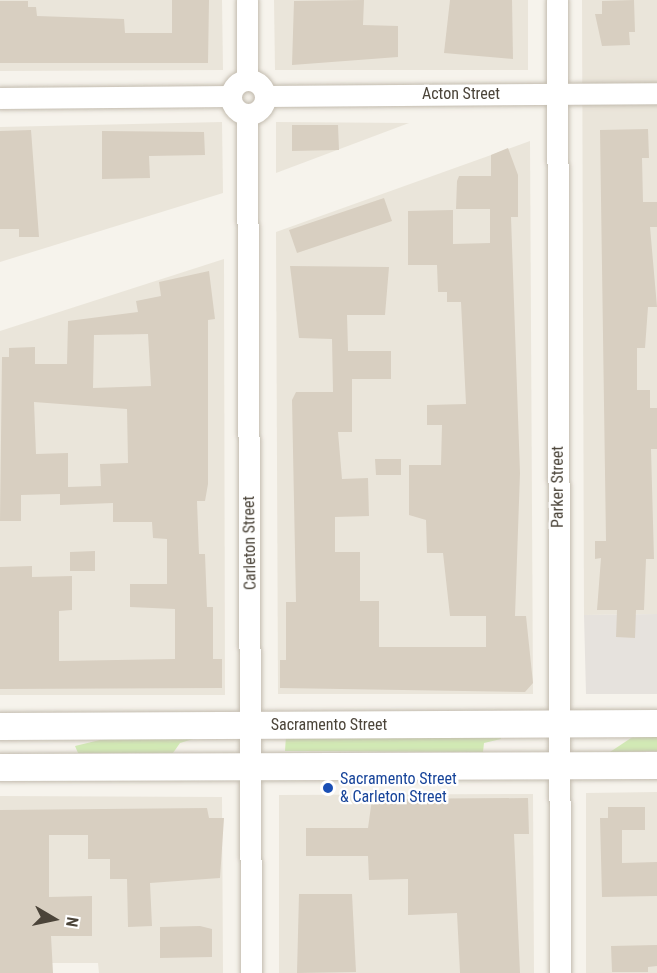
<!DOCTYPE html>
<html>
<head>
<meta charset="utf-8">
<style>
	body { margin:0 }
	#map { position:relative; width:657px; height:973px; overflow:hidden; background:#f6f3ec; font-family:"Roboto Condensed",sans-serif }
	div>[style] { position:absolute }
	.residential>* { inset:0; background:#eae5da }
	.industrial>* { inset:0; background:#e6e2dd }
	.green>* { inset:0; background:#d2eab5 }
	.building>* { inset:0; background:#d8cfc1 }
	.roads { filter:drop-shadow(0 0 2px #c2bbae) drop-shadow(0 0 2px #c2bbae) }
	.minor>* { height:21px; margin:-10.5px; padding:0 10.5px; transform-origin:10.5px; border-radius:10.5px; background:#fff }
	.minor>.ring { margin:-10.5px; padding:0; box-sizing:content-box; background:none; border:21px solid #fff; border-radius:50% }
	.tertiary>* { height:27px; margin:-13.5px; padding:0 13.5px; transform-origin:13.5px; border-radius:13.5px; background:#fff }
	.dots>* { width:16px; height:16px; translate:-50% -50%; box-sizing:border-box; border:3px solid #fff; border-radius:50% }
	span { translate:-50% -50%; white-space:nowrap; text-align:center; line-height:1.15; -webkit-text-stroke:4.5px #fff; paint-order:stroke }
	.street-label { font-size:16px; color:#4b4439 }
	.transit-label { font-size:16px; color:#164399 }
	.left { translate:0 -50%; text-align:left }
	.north { position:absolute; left:24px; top:889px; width:60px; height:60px; -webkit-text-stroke:4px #fff; paint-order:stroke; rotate:99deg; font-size:16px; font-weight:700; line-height:24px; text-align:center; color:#4b4439 }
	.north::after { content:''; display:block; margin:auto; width:21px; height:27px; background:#4b4439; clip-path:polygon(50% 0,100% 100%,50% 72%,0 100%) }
</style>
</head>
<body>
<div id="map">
	<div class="residential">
		<i style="clip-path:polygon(0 0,222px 0,223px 70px,0 71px)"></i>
		<i style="clip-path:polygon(274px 0,528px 0,528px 70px,275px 70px)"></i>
		<i style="clip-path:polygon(582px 0,657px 0,657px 614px,584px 615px)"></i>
		<i style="clip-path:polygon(222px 122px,223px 193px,0 262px,0 127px)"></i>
		<i style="clip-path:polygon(276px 122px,409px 123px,276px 173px)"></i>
		<i style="clip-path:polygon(530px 141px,533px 694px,278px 694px,276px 232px)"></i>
		<i style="clip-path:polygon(224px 259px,225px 695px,0 695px,0 331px)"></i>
		<i style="clip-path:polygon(657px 792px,657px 973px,586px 973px,586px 793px)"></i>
		<i style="clip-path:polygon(533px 794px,534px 973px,279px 973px,279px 795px)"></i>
		<i style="clip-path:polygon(0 796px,222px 797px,223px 973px,99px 973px,98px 963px,0 963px)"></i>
	</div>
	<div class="industrial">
		<i style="clip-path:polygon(657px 614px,657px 694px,586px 694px,584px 615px)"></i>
	</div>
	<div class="green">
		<i style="clip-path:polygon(501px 734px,501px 739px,484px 743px,483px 752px,285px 751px,286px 736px)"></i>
		<i style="clip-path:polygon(637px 734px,657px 734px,657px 751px,610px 752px)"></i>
		<i style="clip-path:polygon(203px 736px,180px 743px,173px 753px,78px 753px,75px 746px,112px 737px)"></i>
	</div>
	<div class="building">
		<i style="clip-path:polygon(172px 0,209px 0,208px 63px,0 63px,0 1px,28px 1px,28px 7px,36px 7px,37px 16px,124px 19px,125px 33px,172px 33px)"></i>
		<i style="clip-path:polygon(364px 0,363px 25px,398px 26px,398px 57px,292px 65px,294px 1px)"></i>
		<i style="clip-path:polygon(450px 0,512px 0,513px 59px,444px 53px)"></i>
		<i style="clip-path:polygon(634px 0,635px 32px,629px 32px,630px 45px,602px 46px,595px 14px,602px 14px,602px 1px)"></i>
		<i style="clip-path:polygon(292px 125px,338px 125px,339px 150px,292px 151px)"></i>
		<i style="clip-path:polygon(648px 129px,649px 158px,642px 158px,643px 202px,657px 202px,657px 227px,650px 227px,657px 307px,648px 307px,645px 348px,637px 348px,637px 390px,650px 390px,650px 408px,657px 408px,657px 449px,651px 449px,654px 559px,646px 559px,644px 610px,636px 610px,635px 638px,616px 637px,617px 610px,597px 610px,601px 558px,595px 559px,595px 541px,606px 541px,600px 130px)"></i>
		<i style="clip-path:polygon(31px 130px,39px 237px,19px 237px,19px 229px,0 229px,0 131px)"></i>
		<i style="clip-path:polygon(102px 131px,204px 132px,205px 155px,149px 156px,150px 178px,102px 179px)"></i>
		<i style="clip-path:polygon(508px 148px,518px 175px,518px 217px,511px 217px,520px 473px,515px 616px,526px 616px,533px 683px,525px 692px,280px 688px,280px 660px,286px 660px,286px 602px,296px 602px,292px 400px,296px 392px,333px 392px,332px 339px,299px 338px,290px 266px,389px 267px,385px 315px,347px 315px,348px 351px,391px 351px,391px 379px,352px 379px,352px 432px,338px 432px,342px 479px,368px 478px,369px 516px,335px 517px,335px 552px,360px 552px,360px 601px,379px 601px,379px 647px,486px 647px,486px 616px,450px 616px,443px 553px,427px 553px,426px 520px,409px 515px,409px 465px,441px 465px,442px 425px,427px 425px,427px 405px,466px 404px,461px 302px,447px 302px,447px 292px,438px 292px,437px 265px,408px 265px,408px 211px,453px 210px,453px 244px,490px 243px,490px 209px,456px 209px,457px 181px,459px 176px,491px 176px,491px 155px)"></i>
		<i style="clip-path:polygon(384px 198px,392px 221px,297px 253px,289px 230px)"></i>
		<i style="clip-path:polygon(evenodd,209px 271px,215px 319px,208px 320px,208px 484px,205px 501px,197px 501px,199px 554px,205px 554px,207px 607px,213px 607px,213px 659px,222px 659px,222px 688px,0 689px,0 567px,32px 566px,32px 577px,72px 576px,72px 610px,59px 611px,59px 661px,175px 659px,175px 609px,130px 607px,130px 584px,167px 584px,167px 539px,153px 538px,152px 522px,113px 522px,113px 503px,60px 505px,60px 494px,21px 495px,21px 521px,0 521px,2px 357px,9px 357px,9px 348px,35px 347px,35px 364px,67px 364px,68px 321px,138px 312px,136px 301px,161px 296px,159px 282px,209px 271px,148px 334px,151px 386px,93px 388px,94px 335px,148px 334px,209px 271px,34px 402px,127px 409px,128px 463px,100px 464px,101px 486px,68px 487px,68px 453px,36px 454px,34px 402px)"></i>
		<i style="clip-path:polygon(375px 459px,401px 459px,401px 475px,376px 475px)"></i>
		<i style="clip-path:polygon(95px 551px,95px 571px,70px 571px,70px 552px)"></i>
		<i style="clip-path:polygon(528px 798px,529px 834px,514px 834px,520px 973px,460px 973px,457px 913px,408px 915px,408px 879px,369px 880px,368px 856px,306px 856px,306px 828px,368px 828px,372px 799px)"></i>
		<i style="clip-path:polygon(608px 807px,645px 807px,645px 830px,622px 830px,622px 863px,657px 862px,657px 896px,602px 897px,600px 818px,608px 818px)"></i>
		<i style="clip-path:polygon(207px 808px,209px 818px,224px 818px,220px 878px,150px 883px,152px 926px,128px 927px,127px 879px,110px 879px,110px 859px,88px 859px,88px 835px,49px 835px,49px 897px,92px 896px,92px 936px,51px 936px,53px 973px,0 973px,0 810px)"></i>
		<i style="clip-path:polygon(299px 894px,352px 894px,356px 972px,297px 973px)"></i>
		<i style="clip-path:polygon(200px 926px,212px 929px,212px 957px,160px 958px,160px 927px)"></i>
		<i style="clip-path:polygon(657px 945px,657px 966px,648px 967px,648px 972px,612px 972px,611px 946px)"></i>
	</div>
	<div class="roads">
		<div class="minor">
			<i style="left:247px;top:0;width:80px;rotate:90deg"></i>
			<i style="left:557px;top:0;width:973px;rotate:89.82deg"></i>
			<i class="ring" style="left:231px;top:80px;width:13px;height:13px"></i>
			<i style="left:265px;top:96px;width:392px;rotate:-0.4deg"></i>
			<i style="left:0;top:98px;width:231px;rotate:-0.5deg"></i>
			<i style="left:247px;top:114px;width:859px;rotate:89.73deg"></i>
		</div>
		<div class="tertiary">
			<i style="left:0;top:726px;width:657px;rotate:-0.26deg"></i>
			<i style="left:0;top:767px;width:657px;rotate:-0.17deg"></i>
		</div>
	</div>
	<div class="dots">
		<i style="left:328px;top:788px;background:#1a4fb4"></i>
	</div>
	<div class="street-label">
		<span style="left:461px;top:94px">Acton Street</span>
		<span style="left:558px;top:487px;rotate:-90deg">Parker Street</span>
		<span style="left:250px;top:543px;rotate:-91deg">Carleton Street</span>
		<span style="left:329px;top:725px">Sacramento Street</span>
	</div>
	<div class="transit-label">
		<span class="left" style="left:340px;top:788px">Sacramento Street<br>&amp; Carleton Street</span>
	</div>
	<div class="north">N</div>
</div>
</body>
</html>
